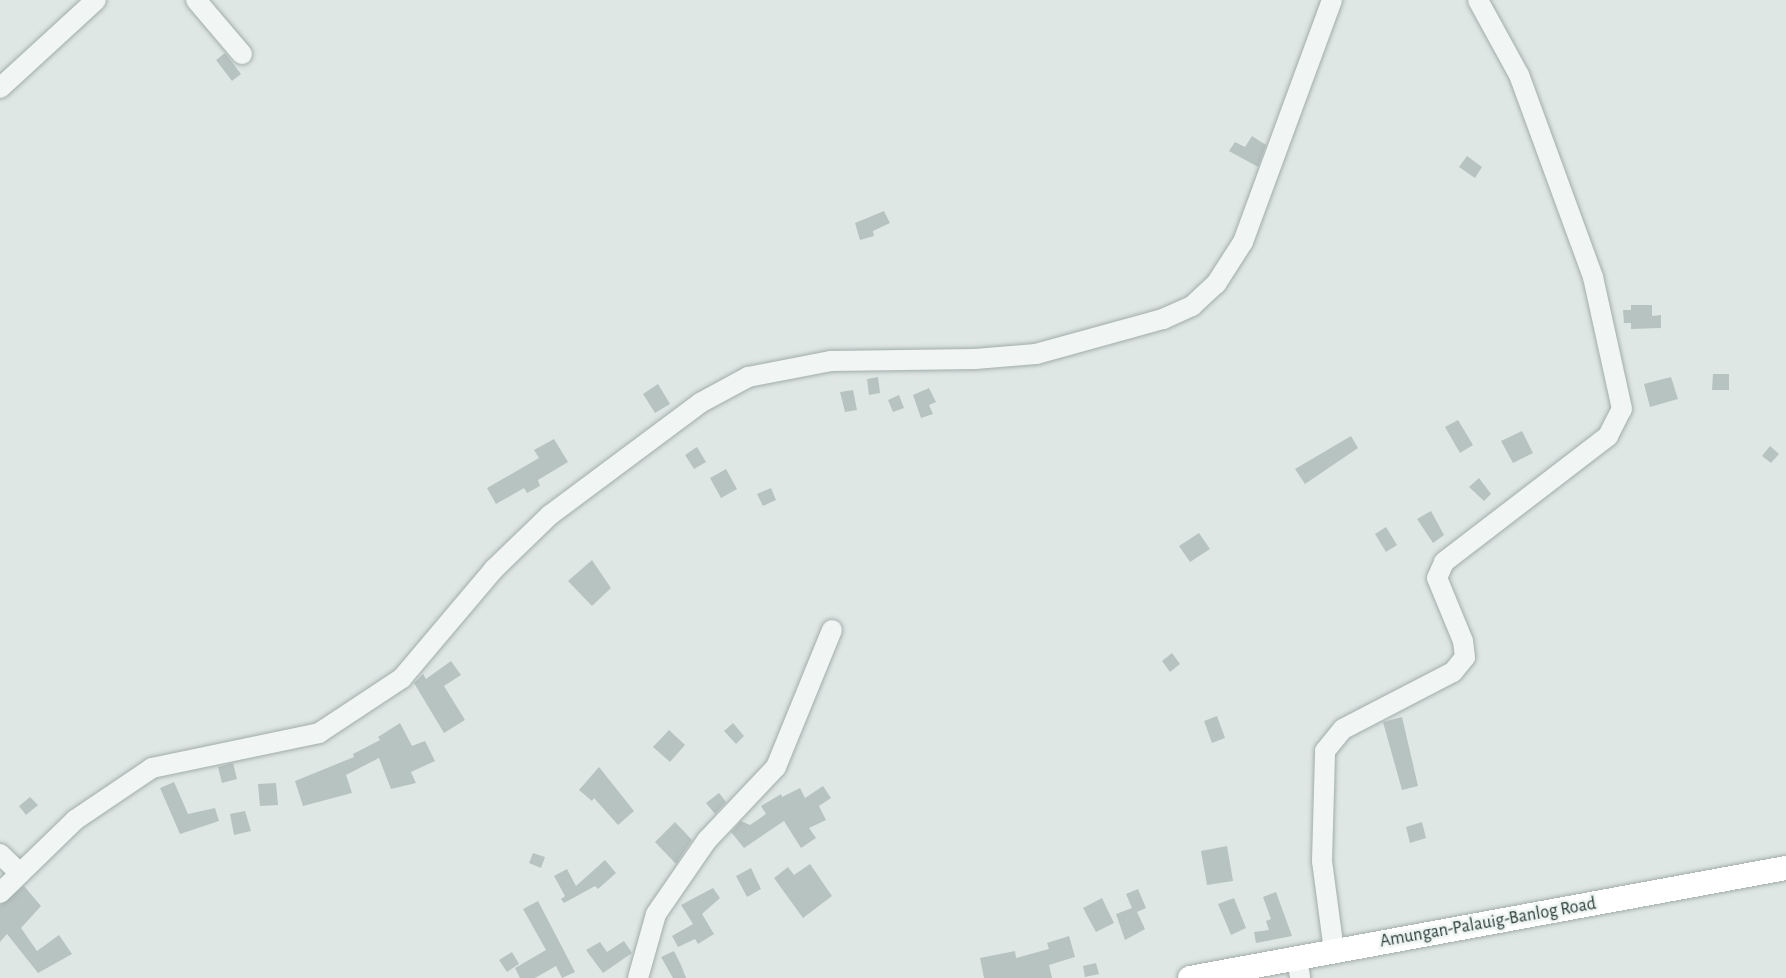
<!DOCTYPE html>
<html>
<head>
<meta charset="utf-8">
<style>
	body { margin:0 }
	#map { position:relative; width:1786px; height:978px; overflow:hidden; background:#dfe7e5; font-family:"Alegreya Sans",sans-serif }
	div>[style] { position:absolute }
	.building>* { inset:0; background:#b7c3c0 }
	.roads { filter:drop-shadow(0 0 2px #a1adaa) drop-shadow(0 0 2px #a1adaa) }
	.minor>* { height:20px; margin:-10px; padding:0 10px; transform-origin:10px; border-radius:10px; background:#f1f6f5 }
	.major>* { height:24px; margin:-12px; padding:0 12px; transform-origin:12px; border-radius:12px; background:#fff }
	span { translate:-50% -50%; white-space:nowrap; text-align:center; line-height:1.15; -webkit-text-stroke:5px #eef5f3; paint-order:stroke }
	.street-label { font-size:18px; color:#2a3c38 }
</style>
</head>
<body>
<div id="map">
	<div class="building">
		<i style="clip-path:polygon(225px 53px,241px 74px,232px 81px,216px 60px)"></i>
		<i style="clip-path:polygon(1252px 136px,1266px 145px,1258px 167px,1229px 151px,1235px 142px,1245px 147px)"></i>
		<i style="clip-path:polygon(1467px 156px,1482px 167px,1475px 178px,1459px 167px)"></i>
		<i style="clip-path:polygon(884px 211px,890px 223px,873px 231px,874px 236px,860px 240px,855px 223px)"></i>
		<i style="clip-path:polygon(1631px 305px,1652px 305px,1652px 316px,1661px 315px,1661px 328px,1631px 329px,1631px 323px,1624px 323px,1623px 310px,1631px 310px)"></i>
		<i style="clip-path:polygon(1713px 374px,1729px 374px,1729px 390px,1712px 390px)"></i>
		<i style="clip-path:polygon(878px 377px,880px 393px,869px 395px,867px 379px)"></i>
		<i style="clip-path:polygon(1671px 377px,1678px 399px,1650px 407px,1644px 384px)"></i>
		<i style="clip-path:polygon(658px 384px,670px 404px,655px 413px,643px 394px)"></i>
		<i style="clip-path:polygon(929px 388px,936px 402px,929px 405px,933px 414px,921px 418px,913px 395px)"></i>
		<i style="clip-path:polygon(853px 390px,857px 410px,845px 412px,840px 392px)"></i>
		<i style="clip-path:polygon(899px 395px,904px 408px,893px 412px,888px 400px)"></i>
		<i style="clip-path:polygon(1458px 420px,1473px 445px,1460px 453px,1445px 427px)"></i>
		<i style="clip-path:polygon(1522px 431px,1533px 453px,1513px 463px,1501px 441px)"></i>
		<i style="clip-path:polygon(1351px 436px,1358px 448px,1305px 484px,1295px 469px)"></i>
		<i style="clip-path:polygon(554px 439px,568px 462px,538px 480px,540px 486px,527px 493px,524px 488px,496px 504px,487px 488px,539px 458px,534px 450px)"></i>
		<i style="clip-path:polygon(1770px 446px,1779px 454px,1771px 463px,1762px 456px)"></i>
		<i style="clip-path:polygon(697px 447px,706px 462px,694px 469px,685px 455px)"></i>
		<i style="clip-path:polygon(726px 469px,737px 489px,721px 498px,710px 478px)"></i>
		<i style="clip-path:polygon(1479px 478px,1491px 494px,1484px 501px,1469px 487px)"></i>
		<i style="clip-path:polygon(771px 488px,776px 500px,763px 506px,757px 494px)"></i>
		<i style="clip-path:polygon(1431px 511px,1444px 535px,1433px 543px,1417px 519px)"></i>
		<i style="clip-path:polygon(1386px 527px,1397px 545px,1386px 552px,1375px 534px)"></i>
		<i style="clip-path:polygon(1199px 533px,1210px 549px,1190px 562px,1179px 546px)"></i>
		<i style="clip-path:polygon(592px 560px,611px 588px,592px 606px,568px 581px)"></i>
		<i style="clip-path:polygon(1172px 653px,1180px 664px,1170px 672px,1162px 661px)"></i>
		<i style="clip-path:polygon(451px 661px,461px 675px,444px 686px,465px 720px,444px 733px,414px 683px,423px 674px,426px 679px)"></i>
		<i style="clip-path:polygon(1217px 716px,1225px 738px,1212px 743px,1204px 721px)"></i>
		<i style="clip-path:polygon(1402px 717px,1418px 786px,1402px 790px,1383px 722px)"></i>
		<i style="clip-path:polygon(400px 723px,412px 746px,425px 741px,435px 761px,411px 772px,416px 783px,391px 789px,379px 758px,346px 775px,352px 793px,303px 806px,295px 781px,354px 757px,353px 754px,380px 740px,378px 737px)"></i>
		<i style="clip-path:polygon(733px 723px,744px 736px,736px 744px,724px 731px)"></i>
		<i style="clip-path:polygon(669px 730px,685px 745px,670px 762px,653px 747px)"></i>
		<i style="clip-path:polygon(233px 763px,237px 779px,222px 783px,218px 767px)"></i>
		<i style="clip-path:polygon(599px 767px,634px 811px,618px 825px,594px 798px,592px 801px,579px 790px)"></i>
		<i style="clip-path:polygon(174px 782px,188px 814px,215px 808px,219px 821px,180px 834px,160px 788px)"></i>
		<i style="clip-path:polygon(276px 783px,278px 805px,260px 806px,258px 784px)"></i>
		<i style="clip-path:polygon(823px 786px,831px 798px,819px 806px,826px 820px,809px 828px,816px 838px,801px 848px,784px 821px,744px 848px,731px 832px,741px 821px,750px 825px,766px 814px,761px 806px,781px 794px,782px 797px,800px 788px,805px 798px)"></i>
		<i style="clip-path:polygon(719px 793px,726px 802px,715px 814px,706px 803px)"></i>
		<i style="clip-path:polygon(30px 797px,38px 805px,26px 815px,19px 806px)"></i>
		<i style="clip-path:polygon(245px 811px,251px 831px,234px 835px,230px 814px)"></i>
		<i style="clip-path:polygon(675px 822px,692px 840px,676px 864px,655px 842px)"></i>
		<i style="clip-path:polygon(1422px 822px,1426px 838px,1410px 843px,1406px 827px)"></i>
		<i style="clip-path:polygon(1227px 846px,1233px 881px,1207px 885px,1201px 851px)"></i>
		<i style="clip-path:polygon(533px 853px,545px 857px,541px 868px,529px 863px)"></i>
		<i style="clip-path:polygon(605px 860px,616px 873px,598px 889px,595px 886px,564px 903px,561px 899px,565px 896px,554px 876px,567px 869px,576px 886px)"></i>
		<i style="clip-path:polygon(810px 864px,832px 896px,803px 918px,774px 878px,788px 867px,794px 875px)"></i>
		<i style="clip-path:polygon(751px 868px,761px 889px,747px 897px,736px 876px)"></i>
		<i style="clip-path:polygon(24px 886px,41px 906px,21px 928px,37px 951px,59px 935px,72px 954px,38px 973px,7px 934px,0 942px,0 905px)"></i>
		<i style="clip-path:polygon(713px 888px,720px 898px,702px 914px,714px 934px,698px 944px,695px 939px,678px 947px,672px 936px,693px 924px,681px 905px)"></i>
		<i style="clip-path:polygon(1138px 889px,1146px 908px,1137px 912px,1145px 929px,1125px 940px,1116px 914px,1132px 908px,1126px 894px)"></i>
		<i style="clip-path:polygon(1276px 892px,1292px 936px,1256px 943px,1254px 932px,1269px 930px,1266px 921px,1271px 919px,1263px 897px)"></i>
		<i style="clip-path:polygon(1102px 898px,1114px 923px,1096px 932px,1083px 908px)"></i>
		<i style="clip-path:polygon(1234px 898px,1246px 928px,1231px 935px,1218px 904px)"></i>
		<i style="clip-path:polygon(538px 901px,575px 972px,562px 978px,556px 966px,535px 978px,520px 978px,515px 968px,546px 950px,523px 909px)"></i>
		<i style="clip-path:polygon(1069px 936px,1075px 957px,1049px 965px,1052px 978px,984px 978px,980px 958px,1015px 951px,1016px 958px,1049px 949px,1047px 943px)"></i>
		<i style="clip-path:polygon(624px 941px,632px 953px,603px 973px,586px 950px,600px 942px,607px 952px)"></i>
		<i style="clip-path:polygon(674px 951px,681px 965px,686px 978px,673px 978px,661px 957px)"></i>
		<i style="clip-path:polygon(512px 952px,519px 964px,507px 972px,499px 960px)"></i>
		<i style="clip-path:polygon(1096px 963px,1099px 974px,1085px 977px,1083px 966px)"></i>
	</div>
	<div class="roads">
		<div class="minor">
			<i style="left:196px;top:0;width:71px;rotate:49.6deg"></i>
			<i style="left:0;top:88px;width:130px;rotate:-42.5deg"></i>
			<i style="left:0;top:854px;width:28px;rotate:44deg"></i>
			<i style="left:0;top:893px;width:105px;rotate:-44.2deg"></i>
			<i style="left:75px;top:820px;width:93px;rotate:-34deg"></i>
			<i style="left:152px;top:768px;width:171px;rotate:-11.8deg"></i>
			<i style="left:319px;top:733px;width:100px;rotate:-33.5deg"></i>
			<i style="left:402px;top:678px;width:143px;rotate:-49.8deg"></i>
			<i style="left:494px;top:569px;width:78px;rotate:-44deg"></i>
			<i style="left:550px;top:515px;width:187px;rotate:-36.7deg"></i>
			<i style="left:700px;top:403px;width:55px;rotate:-28.4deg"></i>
			<i style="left:748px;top:377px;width:85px;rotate:-10.9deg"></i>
			<i style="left:831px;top:361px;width:144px;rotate:-0.8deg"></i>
			<i style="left:975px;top:359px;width:61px;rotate:-4.7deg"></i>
			<i style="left:1036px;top:354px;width:132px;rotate:-15.4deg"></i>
			<i style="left:1163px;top:319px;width:32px;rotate:-24deg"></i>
			<i style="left:1192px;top:306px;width:33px;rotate:-43deg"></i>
			<i style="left:1216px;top:284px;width:50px;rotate:-57.3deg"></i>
			<i style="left:1243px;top:242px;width:258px;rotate:-69.8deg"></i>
			<i style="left:1334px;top:951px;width:91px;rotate:-97.6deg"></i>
			<i style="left:1322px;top:861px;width:110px;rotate:-88.4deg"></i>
			<i style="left:1325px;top:751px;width:28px;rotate:-51deg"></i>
			<i style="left:1343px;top:729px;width:124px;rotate:-27.4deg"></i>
			<i style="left:1453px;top:672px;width:19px;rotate:-51deg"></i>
			<i style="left:1465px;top:657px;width:16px;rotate:-97deg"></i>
			<i style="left:1463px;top:641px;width:68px;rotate:-112.4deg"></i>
			<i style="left:1437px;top:578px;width:17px;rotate:-66deg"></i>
			<i style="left:1444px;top:562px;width:207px;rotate:-37.5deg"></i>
			<i style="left:1608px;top:436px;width:30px;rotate:-63deg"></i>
			<i style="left:1622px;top:409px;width:135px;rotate:-102.4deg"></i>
			<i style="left:1593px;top:277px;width:215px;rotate:-110.1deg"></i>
			<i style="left:1519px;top:75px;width:85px;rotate:-118.7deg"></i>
			<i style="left:1297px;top:958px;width:20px;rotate:81deg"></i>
			<i style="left:638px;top:978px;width:66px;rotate:-74.3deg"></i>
			<i style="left:656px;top:914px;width:90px;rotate:-55.4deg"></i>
			<i style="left:707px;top:840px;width:100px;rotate:-46.6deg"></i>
			<i style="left:776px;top:767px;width:148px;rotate:-67.8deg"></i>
		</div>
		<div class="major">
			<i style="left:1190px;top:978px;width:606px;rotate:-10.46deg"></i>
		</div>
	</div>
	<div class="street-label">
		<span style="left:1488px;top:923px;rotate:-10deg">Amungan-Palauig-Banlog Road</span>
	</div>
</div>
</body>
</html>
